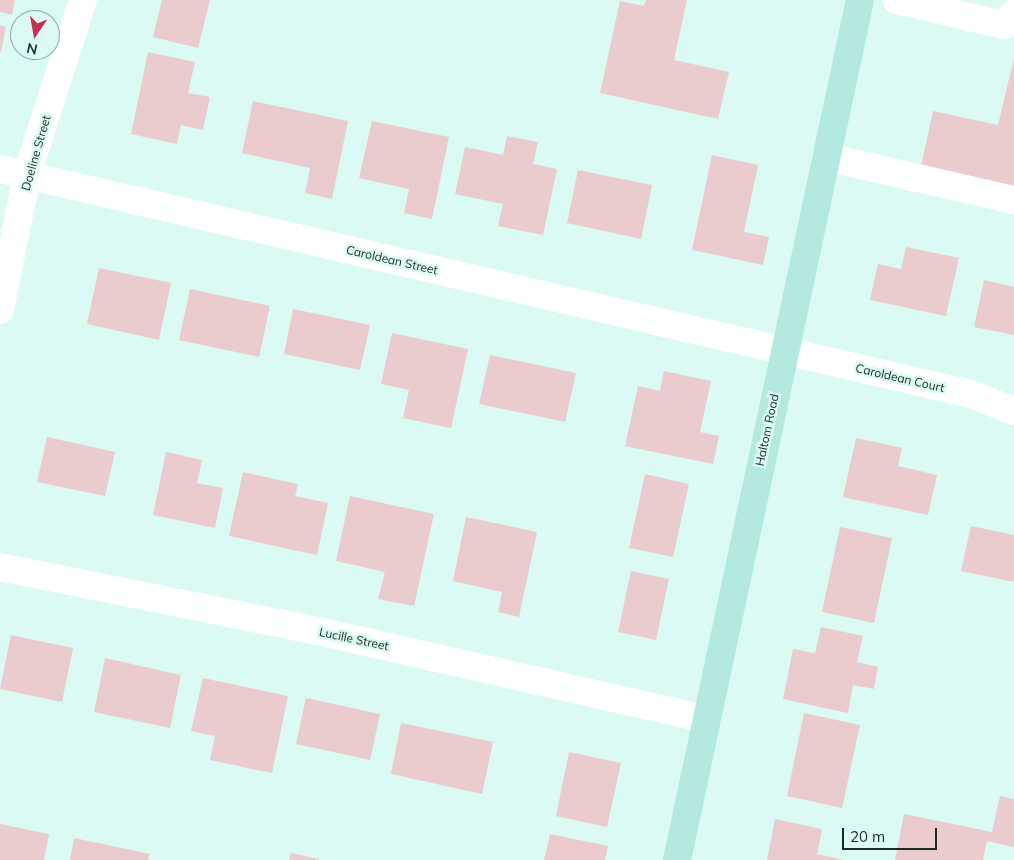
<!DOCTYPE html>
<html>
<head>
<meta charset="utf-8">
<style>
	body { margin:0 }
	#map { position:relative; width:1014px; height:860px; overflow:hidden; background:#dafaf3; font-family:Mulish,sans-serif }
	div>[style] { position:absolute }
	.building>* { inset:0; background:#eaccce }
	.minor>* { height:28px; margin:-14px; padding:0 14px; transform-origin:14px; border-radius:14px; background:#fff }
	.major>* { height:28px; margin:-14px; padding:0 14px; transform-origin:14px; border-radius:14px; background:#b3e9df }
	span { translate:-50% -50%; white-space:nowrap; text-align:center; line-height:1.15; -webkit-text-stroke:5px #dafaf3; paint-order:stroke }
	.street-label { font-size:12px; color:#1d2926 }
	.north { position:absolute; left:10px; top:10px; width:50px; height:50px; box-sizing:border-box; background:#dafaf3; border:1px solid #8ea6a1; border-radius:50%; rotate:192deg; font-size:14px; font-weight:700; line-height:20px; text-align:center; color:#1d2926 }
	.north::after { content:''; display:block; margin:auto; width:18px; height:22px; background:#c23253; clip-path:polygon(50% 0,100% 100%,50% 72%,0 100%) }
	.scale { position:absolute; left:842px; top:828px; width:95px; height:22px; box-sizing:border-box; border:2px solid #1d2926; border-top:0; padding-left:6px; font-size:15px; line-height:18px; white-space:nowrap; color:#1d2926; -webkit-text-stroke:4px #dafaf3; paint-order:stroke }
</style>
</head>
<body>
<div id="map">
	<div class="building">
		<i style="clip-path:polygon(0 0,15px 0,12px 15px,0 12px)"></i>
		<i style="clip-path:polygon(162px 0,210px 0,198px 48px,153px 37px)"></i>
		<i style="clip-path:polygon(646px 0,687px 0,674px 60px,729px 72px,718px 119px,600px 93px,620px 1px,644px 6px)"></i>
		<i style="clip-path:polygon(0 25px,6px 27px,1px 52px,0 52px)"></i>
		<i style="clip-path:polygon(148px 52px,195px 62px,188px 93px,210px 97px,203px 130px,181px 125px,177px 144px,131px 134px)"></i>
		<i style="clip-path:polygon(1014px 58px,1014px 192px,920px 171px,933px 111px,998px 125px)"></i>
		<i style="clip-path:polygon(253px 101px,348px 121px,332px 199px,305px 193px,310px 168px,242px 153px)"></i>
		<i style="clip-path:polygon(372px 121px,449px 137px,432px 219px,404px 213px,409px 189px,359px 178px)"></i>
		<i style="clip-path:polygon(507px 136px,538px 142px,533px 164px,557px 169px,543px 235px,498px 226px,503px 204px,455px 194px,465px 147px,503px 155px)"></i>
		<i style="clip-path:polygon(712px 155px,758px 165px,744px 232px,769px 237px,763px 265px,692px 250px)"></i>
		<i style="clip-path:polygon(578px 170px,652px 185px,641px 239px,567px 223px)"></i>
		<i style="clip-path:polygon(906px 247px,959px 258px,946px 316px,870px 300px,878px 264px,901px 269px)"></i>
		<i style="clip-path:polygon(99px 268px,171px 283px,159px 340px,87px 324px)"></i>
		<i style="clip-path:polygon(984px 280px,1014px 287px,1014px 335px,974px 327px)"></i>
		<i style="clip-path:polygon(190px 289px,270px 306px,259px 357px,179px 340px)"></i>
		<i style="clip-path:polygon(293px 309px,370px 325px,360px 370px,284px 354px)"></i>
		<i style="clip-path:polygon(392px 333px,468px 349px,451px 428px,403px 418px,409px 390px,381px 384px)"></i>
		<i style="clip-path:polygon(490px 355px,576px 373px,565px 422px,479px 404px)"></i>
		<i style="clip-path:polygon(664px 371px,711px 381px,700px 432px,719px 436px,713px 464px,625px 446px,638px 386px,660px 391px)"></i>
		<i style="clip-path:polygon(47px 437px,115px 452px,105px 496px,37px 482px)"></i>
		<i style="clip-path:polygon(856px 438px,902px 448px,898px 466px,937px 475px,928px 515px,843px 497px)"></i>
		<i style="clip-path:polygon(166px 452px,202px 460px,197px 483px,223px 488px,215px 528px,153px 515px)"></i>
		<i style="clip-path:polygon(243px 472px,298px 484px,295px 496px,328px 503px,317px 555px,229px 536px)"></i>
		<i style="clip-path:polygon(645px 474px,689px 484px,673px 557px,629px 548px)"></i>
		<i style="clip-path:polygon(350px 496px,434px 514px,414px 606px,378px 599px,385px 572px,336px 561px)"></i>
		<i style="clip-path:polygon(466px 517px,537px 532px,519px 617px,498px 612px,502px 592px,453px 581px)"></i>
		<i style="clip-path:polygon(971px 526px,1014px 535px,1014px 582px,961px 571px)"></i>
		<i style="clip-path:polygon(840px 527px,892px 538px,874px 623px,822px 612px)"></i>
		<i style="clip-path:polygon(631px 571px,669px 579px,656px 640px,618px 632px)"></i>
		<i style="clip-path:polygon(821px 627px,863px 636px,857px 662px,878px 667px,874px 689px,853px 685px,848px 713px,783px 699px,793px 649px,815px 653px)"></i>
		<i style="clip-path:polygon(11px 635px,73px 648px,62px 702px,0 689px)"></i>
		<i style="clip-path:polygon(105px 658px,181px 675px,170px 728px,94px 712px)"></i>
		<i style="clip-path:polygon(203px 678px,288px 696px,272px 773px,210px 760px,215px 736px,191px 731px)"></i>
		<i style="clip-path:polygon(306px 698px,380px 714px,370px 760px,296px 744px)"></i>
		<i style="clip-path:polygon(804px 713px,860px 725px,842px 808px,787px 796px)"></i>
		<i style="clip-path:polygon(401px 723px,493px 742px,482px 794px,391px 774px)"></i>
		<i style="clip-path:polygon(569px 752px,621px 763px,607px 827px,556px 816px)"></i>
		<i style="clip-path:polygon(1000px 796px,1014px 799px,1014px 847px,987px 841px,983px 860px,895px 860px,904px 814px,992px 832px)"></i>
		<i style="clip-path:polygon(775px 819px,822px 829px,817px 854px,844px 860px,767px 860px)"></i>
		<i style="clip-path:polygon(0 824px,49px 834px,44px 860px,0 860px)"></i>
		<i style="clip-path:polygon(550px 834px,608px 846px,605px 860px,544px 860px)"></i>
		<i style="clip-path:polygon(74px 838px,150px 854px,148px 860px,70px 860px)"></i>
		<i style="clip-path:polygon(291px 853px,319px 859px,319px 860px,289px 860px)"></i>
	</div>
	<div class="minor">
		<i style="left:897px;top:0;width:110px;rotate:13.2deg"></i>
		<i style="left:1004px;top:25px;width:16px;rotate:-50deg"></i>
		<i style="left:826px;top:157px;width:193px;rotate:12.9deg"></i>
		<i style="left:0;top:169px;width:997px;rotate:13.05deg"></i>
		<i style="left:971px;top:394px;width:46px;rotate:21.6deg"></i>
		<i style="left:0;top:310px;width:138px;rotate:-78.7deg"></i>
		<i style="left:27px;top:175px;width:184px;rotate:-72.3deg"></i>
		<i style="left:0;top:567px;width:334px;rotate:11.4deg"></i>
		<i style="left:327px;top:633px;width:390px;rotate:12.8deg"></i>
	</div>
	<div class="major">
		<i style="left:677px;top:860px;width:879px;rotate:-77.99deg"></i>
	</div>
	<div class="street-label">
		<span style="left:36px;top:153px;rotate:-74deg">Doeline Street</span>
		<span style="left:392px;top:260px;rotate:13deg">Caroldean Street</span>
		<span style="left:900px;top:378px;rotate:13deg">Caroldean Court</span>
		<span style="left:767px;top:430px;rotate:-78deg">Haltom Road</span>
		<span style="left:354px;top:639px;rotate:12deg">Lucille Street</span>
	</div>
	<div class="north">N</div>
	<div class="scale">20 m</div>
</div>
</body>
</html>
